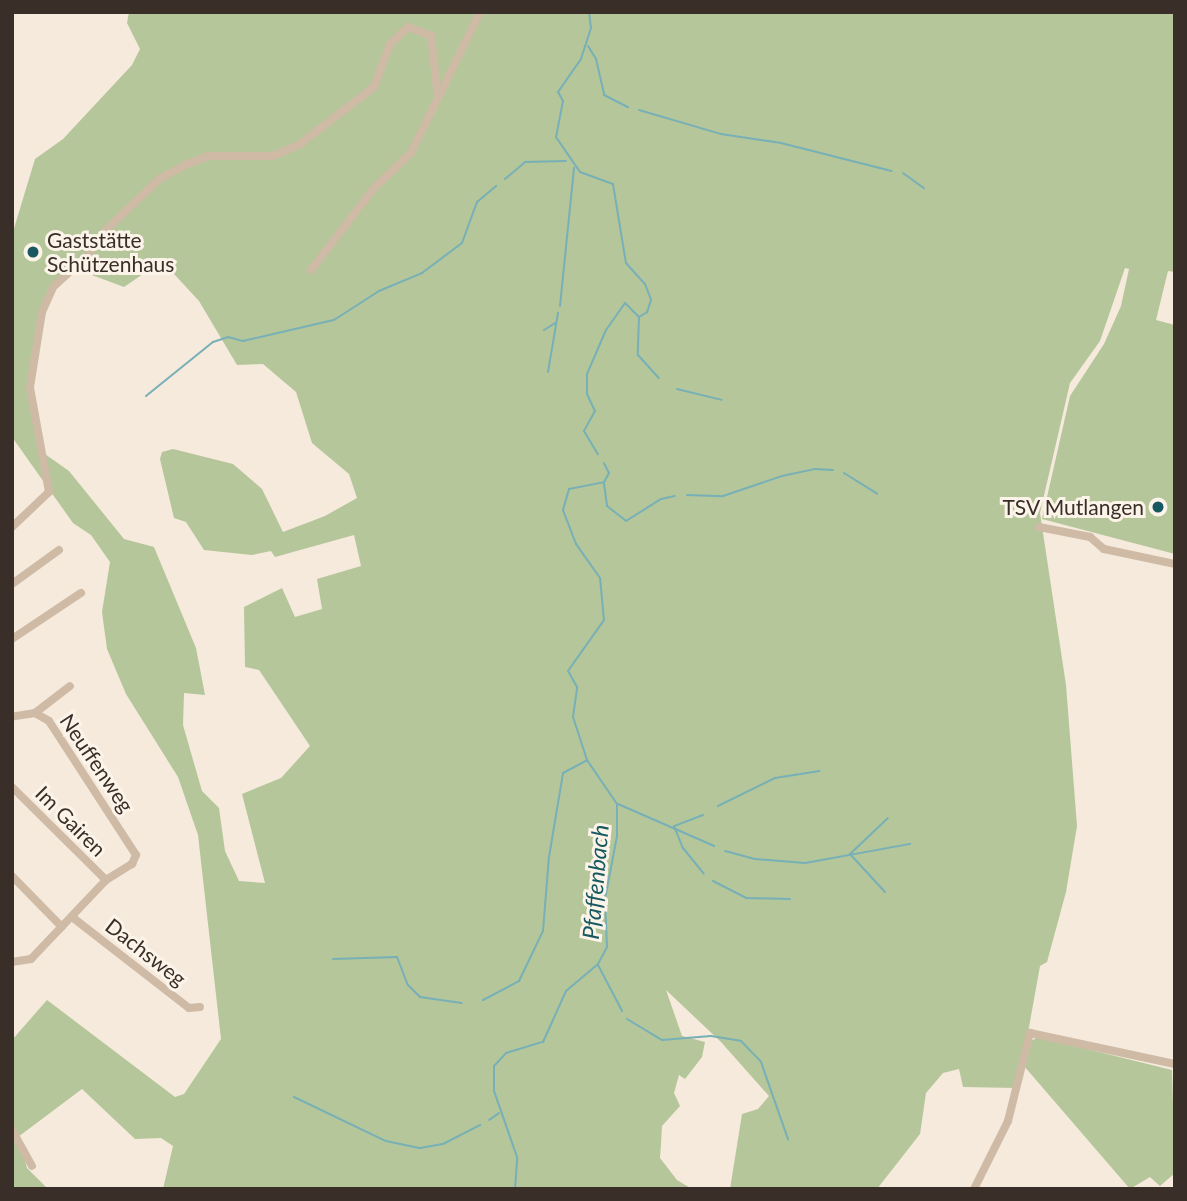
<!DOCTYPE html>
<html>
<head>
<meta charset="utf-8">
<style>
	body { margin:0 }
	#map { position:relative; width:1187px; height:1201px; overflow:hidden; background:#f5eadc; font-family:Lato,sans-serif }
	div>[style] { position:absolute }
	.green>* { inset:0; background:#b5c69a }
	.stream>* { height:2px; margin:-1px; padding:0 1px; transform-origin:1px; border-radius:1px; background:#77b0b6 }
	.street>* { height:8px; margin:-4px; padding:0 4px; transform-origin:4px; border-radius:4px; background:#cfbaa6 }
	.dots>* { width:19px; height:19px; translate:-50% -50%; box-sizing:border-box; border:4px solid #fcf4e9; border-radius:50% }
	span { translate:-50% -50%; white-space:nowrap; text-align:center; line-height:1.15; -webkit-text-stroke:6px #fcf4e9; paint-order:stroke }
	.poi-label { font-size:21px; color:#3a2e28 }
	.left { translate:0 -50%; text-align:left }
	.right { translate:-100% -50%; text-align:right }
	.street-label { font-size:21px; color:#3a2e28 }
	.water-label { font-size:23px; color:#185961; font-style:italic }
	.frame { position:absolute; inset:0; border:14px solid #3a2e28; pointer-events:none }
</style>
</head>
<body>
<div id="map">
	<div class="green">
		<i style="clip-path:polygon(evenodd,129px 12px,1175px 12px,1175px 272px,1168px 271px,1156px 320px,1175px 325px,1175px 554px,1042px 519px,1070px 396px,1104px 344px,1121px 306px,1129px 269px,1125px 268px,1100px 341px,1070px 383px,1040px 513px,1066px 685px,1077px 826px,1066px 892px,1047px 962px,1040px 966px,1018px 1088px,963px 1087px,959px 1069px,943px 1073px,926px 1093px,920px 1134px,877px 1189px,730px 1189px,742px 1114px,758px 1109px,769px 1096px,721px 1042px,666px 990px,682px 1036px,705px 1042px,702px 1057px,685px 1079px,679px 1075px,674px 1093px,680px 1106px,662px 1126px,661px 1144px,660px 1158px,677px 1180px,692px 1189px,163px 1189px,173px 1146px,161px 1138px,135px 1139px,82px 1089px,18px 1137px,27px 1168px,48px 1189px,12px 1189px,12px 1040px,47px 1000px,175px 1097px,184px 1094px,221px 1039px,198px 835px,178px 777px,126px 694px,107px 649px,102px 612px,110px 562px,91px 535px,73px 523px,12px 437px,12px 235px,35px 159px,63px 139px,132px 65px,140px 49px,127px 23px,129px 12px,162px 261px,199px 301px,237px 365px,263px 364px,296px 392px,312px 443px,349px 474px,357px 498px,325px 516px,283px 532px,262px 489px,233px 464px,173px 449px,162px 452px,160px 459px,174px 518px,186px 522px,204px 550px,252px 555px,271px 551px,275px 557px,354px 535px,361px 566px,317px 579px,322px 609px,295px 617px,282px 588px,244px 607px,245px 667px,259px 670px,310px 746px,281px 778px,242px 794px,265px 883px,239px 881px,225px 851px,219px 808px,202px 791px,183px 725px,184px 693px,205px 695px,196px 648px,154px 547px,124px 539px,69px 471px,42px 452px,30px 387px,42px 312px,62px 276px,73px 268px,124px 287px,162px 261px)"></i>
		<i style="clip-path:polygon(1038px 1037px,1172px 1070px,1175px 1173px,1160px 1186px,1150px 1177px,1130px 1189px,1024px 1066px,1031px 1041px)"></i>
	</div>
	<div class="stream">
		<i style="left:589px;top:12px;width:16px;rotate:83deg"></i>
		<i style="left:591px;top:28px;width:33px;rotate:108deg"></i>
		<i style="left:581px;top:59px;width:40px;rotate:124.9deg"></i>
		<i style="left:558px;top:92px;width:10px;rotate:61deg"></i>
		<i style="left:563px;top:101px;width:37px;rotate:101deg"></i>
		<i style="left:556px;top:137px;width:42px;rotate:55.6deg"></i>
		<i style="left:580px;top:172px;width:35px;rotate:20deg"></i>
		<i style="left:613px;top:184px;width:80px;rotate:80.7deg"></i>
		<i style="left:626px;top:263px;width:28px;rotate:48deg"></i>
		<i style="left:645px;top:284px;width:17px;rotate:69deg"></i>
		<i style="left:651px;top:300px;width:13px;rotate:108deg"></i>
		<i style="left:647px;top:312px;width:9px;rotate:148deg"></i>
		<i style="left:639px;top:317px;width:20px;rotate:-135deg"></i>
		<i style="left:625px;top:303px;width:33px;rotate:125deg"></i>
		<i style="left:606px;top:330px;width:48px;rotate:113.4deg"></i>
		<i style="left:587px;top:374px;width:20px;rotate:90deg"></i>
		<i style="left:587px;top:394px;width:19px;rotate:65deg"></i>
		<i style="left:595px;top:411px;width:23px;rotate:119deg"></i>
		<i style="left:584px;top:431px;width:27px;rotate:59deg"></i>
		<i style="left:588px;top:46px;width:15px;rotate:58deg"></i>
		<i style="left:596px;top:59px;width:37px;rotate:77deg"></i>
		<i style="left:604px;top:95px;width:27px;rotate:27deg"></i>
		<i style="left:639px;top:110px;width:85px;rotate:16.3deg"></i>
		<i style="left:721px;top:134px;width:61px;rotate:8.5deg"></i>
		<i style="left:781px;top:143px;width:114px;rotate:14.2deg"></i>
		<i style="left:903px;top:173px;width:26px;rotate:36deg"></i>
		<i style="left:505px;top:179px;width:26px;rotate:-40deg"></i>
		<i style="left:525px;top:162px;width:41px;rotate:-1.4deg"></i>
		<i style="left:560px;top:306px;width:139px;rotate:-84.2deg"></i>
		<i style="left:639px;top:317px;width:38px;rotate:92deg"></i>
		<i style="left:638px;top:355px;width:31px;rotate:48deg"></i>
		<i style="left:544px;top:330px;width:13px;rotate:-32deg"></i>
		<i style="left:548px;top:372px;width:60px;rotate:-80.4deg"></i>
		<i style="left:677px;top:389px;width:46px;rotate:13.7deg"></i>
		<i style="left:146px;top:396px;width:86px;rotate:-38.9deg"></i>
		<i style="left:213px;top:342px;width:16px;rotate:-18deg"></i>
		<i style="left:228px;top:337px;width:16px;rotate:15deg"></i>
		<i style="left:243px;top:341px;width:93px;rotate:-13deg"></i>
		<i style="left:334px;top:320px;width:54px;rotate:-32.8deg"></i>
		<i style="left:379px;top:291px;width:47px;rotate:-22.7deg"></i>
		<i style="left:422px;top:273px;width:50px;rotate:-36.9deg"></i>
		<i style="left:462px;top:243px;width:44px;rotate:-69.9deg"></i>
		<i style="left:477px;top:202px;width:25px;rotate:-40deg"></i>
		<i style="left:844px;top:473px;width:39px;rotate:32deg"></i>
		<i style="left:604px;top:484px;width:22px;rotate:82deg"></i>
		<i style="left:607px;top:506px;width:24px;rotate:38deg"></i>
		<i style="left:626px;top:521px;width:41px;rotate:-32.2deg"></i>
		<i style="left:661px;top:499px;width:14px;rotate:-12deg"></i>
		<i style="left:687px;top:495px;width:36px;rotate:2deg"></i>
		<i style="left:723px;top:496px;width:62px;rotate:-18.7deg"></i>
		<i style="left:782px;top:476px;width:33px;rotate:-12deg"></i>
		<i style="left:814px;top:469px;width:19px;rotate:3deg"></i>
		<i style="left:618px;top:804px;width:105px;rotate:23.6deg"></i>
		<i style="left:718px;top:806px;width:64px;rotate:-26.2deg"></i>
		<i style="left:775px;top:778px;width:45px;rotate:-9deg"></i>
		<i style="left:703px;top:815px;width:31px;rotate:159deg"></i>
		<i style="left:674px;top:826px;width:24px;rotate:68deg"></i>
		<i style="left:683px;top:848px;width:33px;rotate:51deg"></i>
		<i style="left:725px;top:851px;width:31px;rotate:15deg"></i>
		<i style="left:755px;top:859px;width:50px;rotate:4.6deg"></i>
		<i style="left:805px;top:863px;width:107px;rotate:-10.3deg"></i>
		<i style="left:713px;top:881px;width:38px;rotate:27deg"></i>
		<i style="left:747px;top:898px;width:43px;rotate:1.3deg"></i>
		<i style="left:885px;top:892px;width:52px;rotate:-132.6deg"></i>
		<i style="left:850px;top:854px;width:52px;rotate:-43.5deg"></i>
		<i style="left:333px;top:959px;width:64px;rotate:-1.8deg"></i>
		<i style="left:397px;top:957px;width:30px;rotate:69deg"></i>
		<i style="left:408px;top:985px;width:17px;rotate:45deg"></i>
		<i style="left:420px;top:997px;width:42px;rotate:8.1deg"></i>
		<i style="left:598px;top:965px;width:52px;rotate:62.4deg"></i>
		<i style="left:483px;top:1000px;width:41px;rotate:-27.8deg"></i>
		<i style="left:519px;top:981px;width:55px;rotate:-64.4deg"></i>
		<i style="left:543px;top:931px;width:74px;rotate:-85.4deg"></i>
		<i style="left:549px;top:857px;width:85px;rotate:-80.5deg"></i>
		<i style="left:563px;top:773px;width:27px;rotate:-28deg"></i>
		<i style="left:627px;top:1019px;width:41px;rotate:31deg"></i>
		<i style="left:662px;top:1040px;width:49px;rotate:-4.7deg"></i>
		<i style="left:711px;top:1036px;width:30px;rotate:9deg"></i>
		<i style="left:741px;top:1041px;width:29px;rotate:46deg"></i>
		<i style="left:761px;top:1062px;width:82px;rotate:70.7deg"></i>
		<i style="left:294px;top:1097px;width:102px;rotate:25.6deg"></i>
		<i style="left:386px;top:1141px;width:35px;rotate:12deg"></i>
		<i style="left:420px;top:1148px;width:23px;rotate:-10deg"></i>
		<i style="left:443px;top:1144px;width:42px;rotate:-27.2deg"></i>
		<i style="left:489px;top:1120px;width:12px;rotate:-35deg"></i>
		<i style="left:515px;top:1189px;width:32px;rotate:-86deg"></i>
		<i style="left:517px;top:1157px;width:70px;rotate:-109.2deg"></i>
		<i style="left:494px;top:1091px;width:25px;rotate:-90deg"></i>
		<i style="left:494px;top:1066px;width:18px;rotate:-47deg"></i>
		<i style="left:506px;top:1053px;width:39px;rotate:-17deg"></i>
		<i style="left:543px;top:1042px;width:56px;rotate:-65.7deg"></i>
		<i style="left:566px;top:991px;width:42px;rotate:-40.2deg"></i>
		<i style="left:598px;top:964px;width:19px;rotate:-62deg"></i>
		<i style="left:607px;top:947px;width:48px;rotate:-92.4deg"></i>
		<i style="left:605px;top:899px;width:64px;rotate:-79.2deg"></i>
		<i style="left:617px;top:836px;width:32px;rotate:-90deg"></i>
		<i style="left:617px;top:804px;width:53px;rotate:-124.3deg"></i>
		<i style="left:587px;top:760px;width:45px;rotate:-108deg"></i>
		<i style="left:573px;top:717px;width:30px;rotate:-82deg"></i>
		<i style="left:577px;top:687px;width:18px;rotate:-119deg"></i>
		<i style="left:568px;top:671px;width:62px;rotate:-54.8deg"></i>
		<i style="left:604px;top:620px;width:42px;rotate:-95.4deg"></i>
		<i style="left:600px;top:578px;width:42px;rotate:-125.2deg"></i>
		<i style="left:576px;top:544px;width:36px;rotate:-111deg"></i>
		<i style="left:563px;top:510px;width:22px;rotate:-74deg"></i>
		<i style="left:569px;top:489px;width:36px;rotate:-11deg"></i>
		<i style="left:604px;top:482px;width:10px;rotate:-61deg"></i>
		<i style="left:609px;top:473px;width:11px;rotate:-117deg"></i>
	</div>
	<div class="street">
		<i style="left:311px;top:270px;width:105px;rotate:-52.4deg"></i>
		<i style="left:375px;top:187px;width:50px;rotate:-43.4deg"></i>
		<i style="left:411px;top:153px;width:157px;rotate:-63.9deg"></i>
		<i style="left:12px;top:527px;width:51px;rotate:-43.4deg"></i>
		<i style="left:49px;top:492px;width:107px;rotate:-100.3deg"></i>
		<i style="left:30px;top:387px;width:76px;rotate:-80.9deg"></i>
		<i style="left:42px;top:312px;width:27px;rotate:-66deg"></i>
		<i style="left:53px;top:287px;width:46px;rotate:-42.4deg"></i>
		<i style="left:87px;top:256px;width:31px;rotate:-54deg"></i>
		<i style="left:105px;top:231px;width:75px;rotate:-43.9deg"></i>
		<i style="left:159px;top:179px;width:30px;rotate:-28deg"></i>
		<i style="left:185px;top:165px;width:25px;rotate:-21deg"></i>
		<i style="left:208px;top:156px;width:65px"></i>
		<i style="left:273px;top:156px;width:30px;rotate:-24deg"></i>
		<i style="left:300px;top:144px;width:93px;rotate:-37.6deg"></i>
		<i style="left:374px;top:87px;width:46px;rotate:-69.6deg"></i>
		<i style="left:390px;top:44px;width:25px;rotate:-43deg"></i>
		<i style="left:408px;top:27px;width:25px;rotate:21deg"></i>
		<i style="left:431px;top:36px;width:61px;rotate:83.5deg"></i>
		<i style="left:1039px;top:527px;width:52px;rotate:11.1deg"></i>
		<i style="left:1090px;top:537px;width:18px;rotate:41deg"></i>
		<i style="left:1104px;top:549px;width:73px;rotate:11.9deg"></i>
		<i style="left:12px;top:584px;width:58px;rotate:-35.9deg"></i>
		<i style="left:12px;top:639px;width:83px;rotate:-33.7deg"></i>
		<i style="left:35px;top:713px;width:44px;rotate:-37.6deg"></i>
		<i style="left:12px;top:787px;width:132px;rotate:44.7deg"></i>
		<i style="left:12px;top:876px;width:71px;rotate:45.6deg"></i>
		<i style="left:72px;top:917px;width:148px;rotate:37.9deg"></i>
		<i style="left:189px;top:1008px;width:11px;rotate:-5deg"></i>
		<i style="left:12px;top:962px;width:19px;rotate:-9deg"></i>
		<i style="left:31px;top:959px;width:109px;rotate:-46.5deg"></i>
		<i style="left:106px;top:880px;width:31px;rotate:-32deg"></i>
		<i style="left:132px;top:864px;width:10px;rotate:-66deg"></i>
		<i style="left:136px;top:855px;width:160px;rotate:-123deg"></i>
		<i style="left:49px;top:721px;width:16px;rotate:-150deg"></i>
		<i style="left:35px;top:713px;width:20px;rotate:171deg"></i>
		<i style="left:12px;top:1130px;width:41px;rotate:60.9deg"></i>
		<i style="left:974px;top:1189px;width:76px;rotate:-63.4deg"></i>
		<i style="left:1008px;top:1121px;width:91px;rotate:-76deg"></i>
		<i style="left:1030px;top:1033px;width:148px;rotate:12.1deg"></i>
	</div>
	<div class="dots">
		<i style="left:33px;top:252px;background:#185961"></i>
		<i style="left:1158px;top:507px;background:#185961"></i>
	</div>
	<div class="poi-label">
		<span class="left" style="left:47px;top:252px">Gaststätte<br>Schützenhaus</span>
		<span class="right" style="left:1144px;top:507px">TSV Mutlangen</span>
	</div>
	<div class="street-label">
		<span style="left:97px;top:763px;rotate:56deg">Neuffenweg</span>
		<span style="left:71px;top:821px;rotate:45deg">Im Gairen</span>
		<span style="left:146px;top:952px;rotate:38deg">Dachsweg</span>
	</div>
	<div class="water-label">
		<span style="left:595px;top:882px;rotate:-85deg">Pfaffenbach</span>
	</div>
	<div class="frame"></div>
</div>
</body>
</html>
